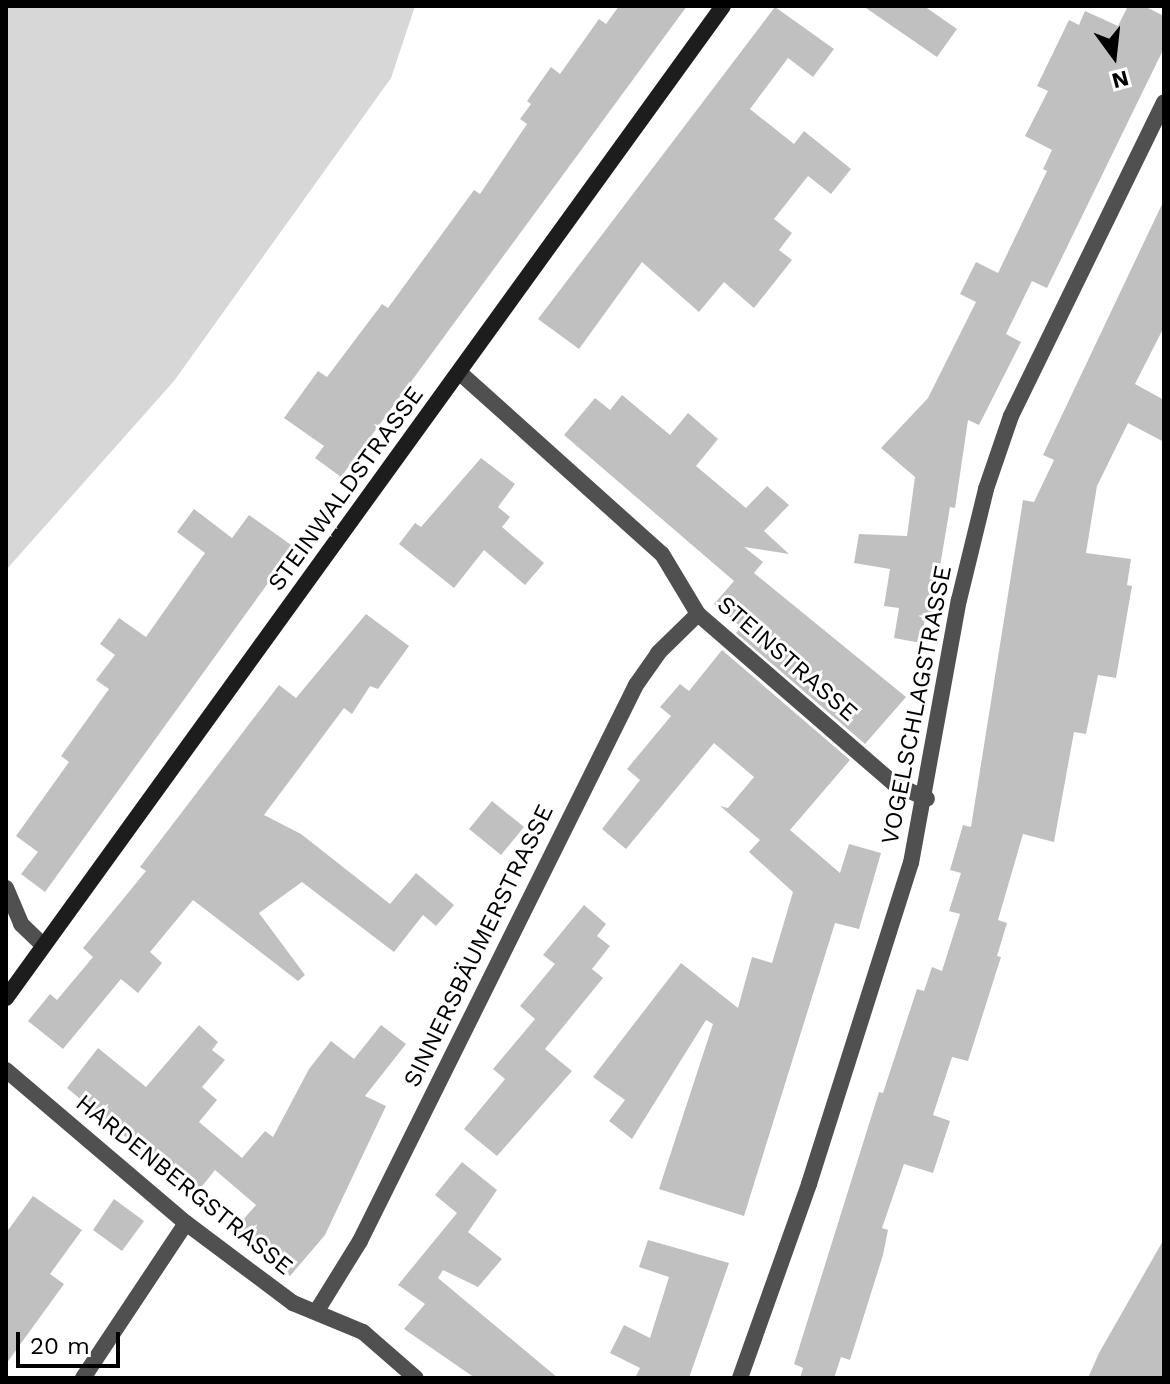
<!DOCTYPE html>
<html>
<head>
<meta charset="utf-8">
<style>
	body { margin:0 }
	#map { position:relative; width:1170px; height:1384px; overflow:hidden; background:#fff; font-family:"Work Sans",sans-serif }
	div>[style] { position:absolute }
	.green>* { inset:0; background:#d7d7d7 }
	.building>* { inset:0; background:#c0c0c0 }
	.lane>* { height:16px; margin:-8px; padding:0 8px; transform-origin:8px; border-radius:8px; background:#505050 }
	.street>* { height:16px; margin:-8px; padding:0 8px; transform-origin:8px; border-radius:8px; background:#505050 }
	.secondary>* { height:16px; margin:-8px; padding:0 8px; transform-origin:8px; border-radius:8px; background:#1d1d1d }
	span { translate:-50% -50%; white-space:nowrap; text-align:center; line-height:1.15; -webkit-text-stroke:6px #fff; paint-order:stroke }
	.street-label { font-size:24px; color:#000 }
	.frame { position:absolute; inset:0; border:8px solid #000; pointer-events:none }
	.north { position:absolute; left:1074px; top:16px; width:80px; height:80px; -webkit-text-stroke:6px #fff; paint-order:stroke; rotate:165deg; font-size:22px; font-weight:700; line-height:32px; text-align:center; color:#000 }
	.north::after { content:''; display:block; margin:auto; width:28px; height:36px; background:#000; clip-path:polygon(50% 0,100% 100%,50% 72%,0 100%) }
	.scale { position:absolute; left:16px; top:1332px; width:104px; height:36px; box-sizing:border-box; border:4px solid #000; border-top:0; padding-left:10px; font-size:24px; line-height:28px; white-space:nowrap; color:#000; -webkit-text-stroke:6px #fff; paint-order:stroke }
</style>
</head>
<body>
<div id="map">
	<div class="green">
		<i style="clip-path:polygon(6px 6px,415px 6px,391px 78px,174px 381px,6px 570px)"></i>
	</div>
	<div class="building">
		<i style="clip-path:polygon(619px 6px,687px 6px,341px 477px,315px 458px,324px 446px,284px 418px,318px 371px,327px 377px,382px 304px,388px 308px,474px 190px,480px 194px,527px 124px,520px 119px,531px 104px,527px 101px,551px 67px,560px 74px,599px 19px,606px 24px)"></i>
		<i style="clip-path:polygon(863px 6px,924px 6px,957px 29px,937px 57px)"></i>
		<i style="clip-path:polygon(1128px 6px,1144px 6px,1164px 16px,1164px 48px,1047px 288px,1032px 281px,1006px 334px,1021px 342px,979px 425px,968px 420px,955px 508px,950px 507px,932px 614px,926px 613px,921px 643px,894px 638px,899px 608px,884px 606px,890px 569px,854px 563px,859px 534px,907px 536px,915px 477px,881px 448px,928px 398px,976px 302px,960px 294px,976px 262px,998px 273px,1047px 171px,1043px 169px,1052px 150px,1025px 136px,1048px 91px,1037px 86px,1069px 20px,1079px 25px,1085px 11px,1118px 26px)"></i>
		<i style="clip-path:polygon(775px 7px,834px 49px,813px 77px,788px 58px,750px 109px,794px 144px,804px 131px,851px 169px,831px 194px,808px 176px,774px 219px,792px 233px,779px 250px,792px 260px,754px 308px,724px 282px,699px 312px,642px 262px,579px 349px,538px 319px)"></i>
		<i style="clip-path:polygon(1164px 200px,1164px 327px,1135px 384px,1164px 400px,1164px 442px,1128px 423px,1097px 486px,1086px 553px,1131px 559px,1127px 585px,1132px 586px,1116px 678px,1098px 675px,1086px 734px,1074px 732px,1054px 842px,1023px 834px,998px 920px,1007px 923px,997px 956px,1001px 957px,968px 1061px,952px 1057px,933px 1115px,950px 1121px,933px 1173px,904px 1164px,882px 1228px,888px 1230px,883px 1255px,850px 1360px,841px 1357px,834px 1378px,800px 1378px,803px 1368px,794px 1364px,879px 1092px,883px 1093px,917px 989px,924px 991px,932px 967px,942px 971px,960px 914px,949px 911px,961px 873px,950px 870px,963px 825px,971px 827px,1023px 500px,1034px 502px,1054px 460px,1043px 455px)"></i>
		<i style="clip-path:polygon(622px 395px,670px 435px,688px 413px,718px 439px,696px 466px,746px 508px,767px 486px,789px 505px,764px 531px,789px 554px,744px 547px,763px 562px,754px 573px,906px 697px,865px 744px,736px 633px,741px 627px,714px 604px,734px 581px,564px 435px,595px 398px,610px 410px)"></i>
		<i style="clip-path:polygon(481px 458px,515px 484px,498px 507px,510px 517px,502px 527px,544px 563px,525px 585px,484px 550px,454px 588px,399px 544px,415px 523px,421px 527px)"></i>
		<i style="clip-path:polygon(194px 509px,232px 538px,249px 515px,294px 547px,45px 892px,21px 874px,38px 852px,16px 836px,69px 762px,61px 756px,109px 689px,96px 680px,115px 655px,100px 644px,119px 618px,146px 637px,205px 553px,177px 532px)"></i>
		<i style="clip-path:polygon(366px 614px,409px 646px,378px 689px,370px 686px,352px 714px,344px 708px,264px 815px,301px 834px,390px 904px,416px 873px,454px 905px,436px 926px,423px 915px,394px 952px,302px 882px,259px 913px,305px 975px,298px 981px,193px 900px,150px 952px,162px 963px,138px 993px,121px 979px,63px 1049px,28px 1021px,50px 994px,57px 1000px,93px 957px,83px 948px,146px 871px,140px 867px,279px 685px,296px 698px)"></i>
		<i style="clip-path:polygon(722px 650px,850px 760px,790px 830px,840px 873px,849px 844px,881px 853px,859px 929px,835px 923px,744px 1216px,659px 1189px,713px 1024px,706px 1020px,632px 1139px,609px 1121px,625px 1100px,593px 1077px,681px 963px,738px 1008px,752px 957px,772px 963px,793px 892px,749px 852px,760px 840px,720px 806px,728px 808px,754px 777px,714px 743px,626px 849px,602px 829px,640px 780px,627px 769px,671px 716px,660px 707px,680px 684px,689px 691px)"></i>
		<i style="clip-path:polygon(492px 801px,524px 827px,501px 855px,469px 829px)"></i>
		<i style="clip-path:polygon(584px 905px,606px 924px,597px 936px,610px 946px,592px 969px,603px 978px,545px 1049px,572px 1071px,497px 1156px,464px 1129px,505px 1079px,493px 1069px,535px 1019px,520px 1006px,555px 964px,543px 955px)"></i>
		<i style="clip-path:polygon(199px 1025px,218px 1042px,212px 1050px,225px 1060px,202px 1087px,217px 1100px,199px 1122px,242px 1158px,265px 1131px,273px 1137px,309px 1069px,331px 1041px,354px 1059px,381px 1025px,406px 1044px,365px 1096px,386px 1106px,325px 1235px,290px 1276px,235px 1229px,256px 1205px,215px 1170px,195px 1195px,67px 1088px,98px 1048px,146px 1087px)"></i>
		<i style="clip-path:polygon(462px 1162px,497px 1190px,468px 1232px,502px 1259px,478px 1287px,443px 1270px,438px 1278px,558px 1378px,475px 1378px,404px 1329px,425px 1304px,398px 1285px,457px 1213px,435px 1195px)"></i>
		<i style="clip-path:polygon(33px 1196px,82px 1230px,50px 1274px,64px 1284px,6px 1364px,6px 1233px)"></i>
		<i style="clip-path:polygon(114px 1199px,144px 1221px,122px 1251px,93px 1230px)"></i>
		<i style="clip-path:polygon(1164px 1239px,1164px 1378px,1088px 1378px,1099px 1353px)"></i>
		<i style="clip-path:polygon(648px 1240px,729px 1263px,689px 1378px,635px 1378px,640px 1368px,610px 1353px,624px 1325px,650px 1338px,669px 1277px,639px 1267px)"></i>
	</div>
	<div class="lane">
		<i style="left:460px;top:373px;width:271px;rotate:41.9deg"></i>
		<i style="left:662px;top:554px;width:70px;rotate:59deg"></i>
		<i style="left:6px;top:888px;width:39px;rotate:67deg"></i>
		<i style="left:21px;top:924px;width:30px;rotate:44deg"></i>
		<i style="left:83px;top:1378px;width:186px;rotate:-56.4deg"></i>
	</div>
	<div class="street">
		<i style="left:6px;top:1070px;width:236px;rotate:40.4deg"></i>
		<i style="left:186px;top:1223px;width:134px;rotate:36.8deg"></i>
		<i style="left:293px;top:1303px;width:76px;rotate:22.5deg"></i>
		<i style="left:363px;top:1332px;width:70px;rotate:41deg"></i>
		<i style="left:318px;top:1309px;width:80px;rotate:-58.3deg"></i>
		<i style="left:360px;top:1241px;width:621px;rotate:-63.6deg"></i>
		<i style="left:636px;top:685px;width:39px;rotate:-55deg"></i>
		<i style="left:658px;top:653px;width:56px;rotate:-44.3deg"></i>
		<i style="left:698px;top:614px;width:259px;rotate:40.9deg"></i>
		<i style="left:894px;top:784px;width:36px;rotate:24deg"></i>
		<i style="left:740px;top:1378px;width:206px;rotate:-70.4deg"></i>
		<i style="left:809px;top:1184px;width:337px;rotate:-72.4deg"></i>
		<i style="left:911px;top:863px;width:267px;rotate:-79.7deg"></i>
		<i style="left:959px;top:600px;width:114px;rotate:-76.3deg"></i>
		<i style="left:986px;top:489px;width:77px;rotate:-71.1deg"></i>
		<i style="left:1011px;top:416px;width:349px;rotate:-64deg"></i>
	</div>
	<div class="secondary">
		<i style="left:6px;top:998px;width:1224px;rotate:-54.14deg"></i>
	</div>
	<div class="street-label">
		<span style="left:346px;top:489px;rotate:-54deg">STEINWALDSTRASSE</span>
		<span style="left:787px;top:659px;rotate:41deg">STEINSTRASSE</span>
		<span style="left:917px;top:705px;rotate:-79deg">VOGELSCHLAGSTRASSE</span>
		<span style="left:479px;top:946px;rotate:-64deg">SINNERSBÄUMERSTRASSE</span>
		<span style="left:184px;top:1185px;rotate:39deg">HARDENBERGSTRASSE</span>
	</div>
	<div class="frame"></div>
	<div class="north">N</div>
	<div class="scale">20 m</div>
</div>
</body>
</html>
